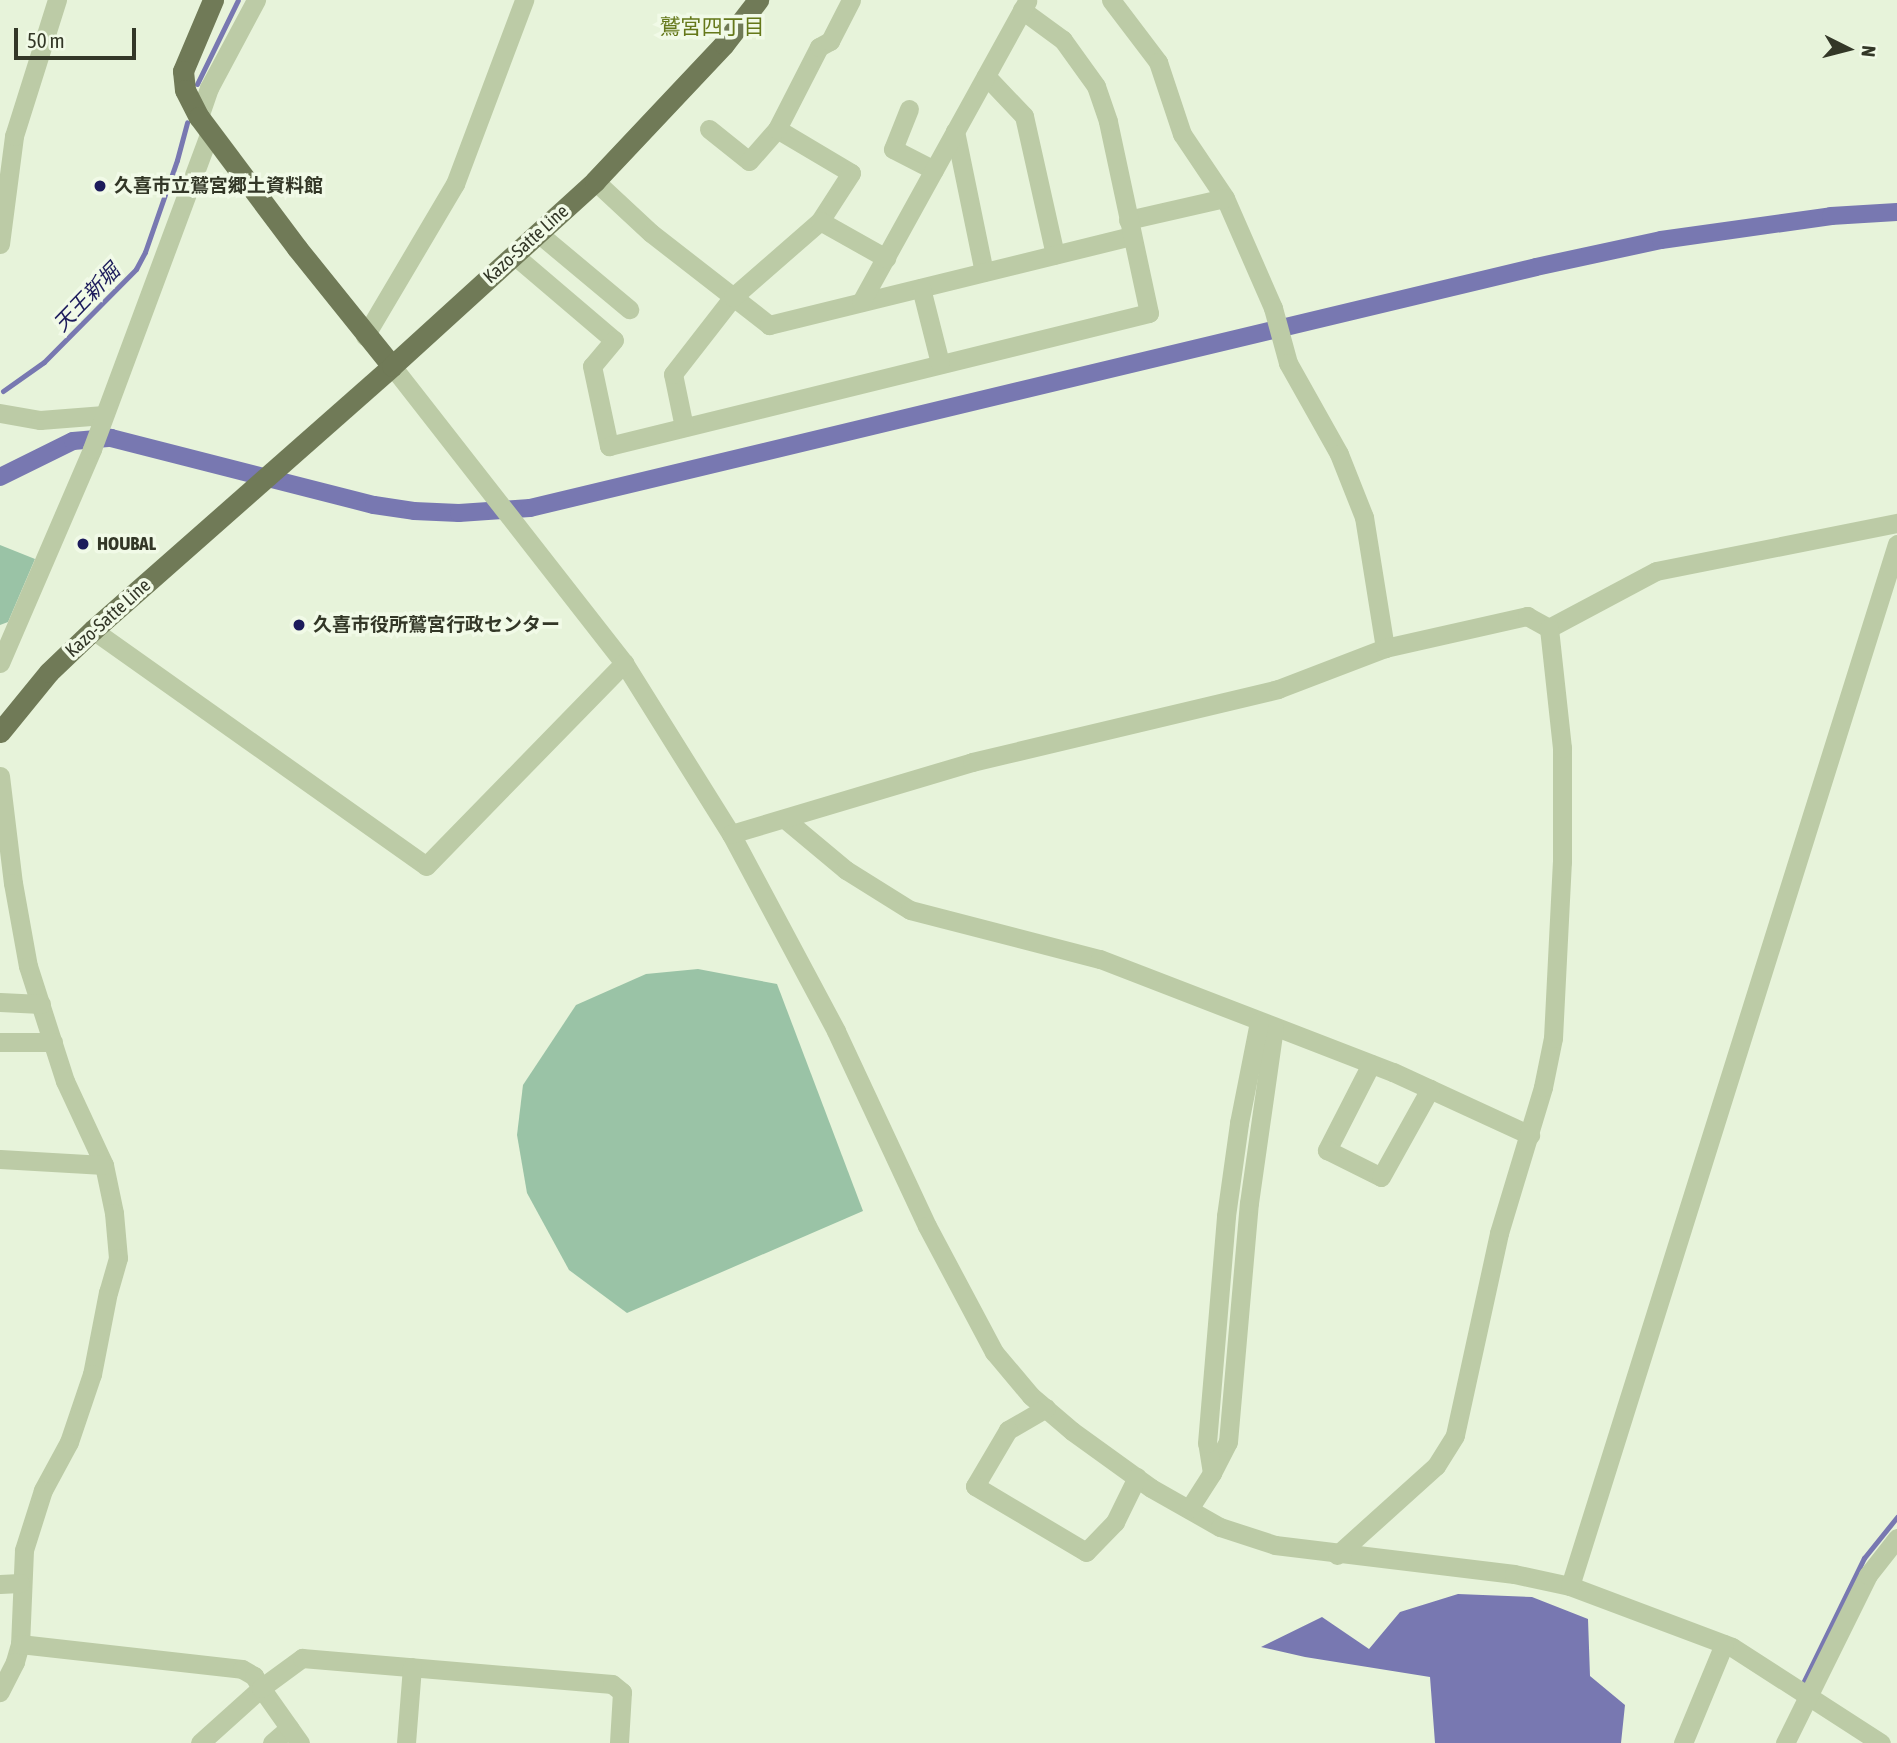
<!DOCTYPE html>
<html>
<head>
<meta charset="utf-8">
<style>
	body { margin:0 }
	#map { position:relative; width:1897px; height:1743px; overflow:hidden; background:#e7f3da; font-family:"Asap Condensed","Noto Sans JP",sans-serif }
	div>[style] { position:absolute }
	.green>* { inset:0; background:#9ac3a6 }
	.water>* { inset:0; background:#7878b1 }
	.stream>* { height:5px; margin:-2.5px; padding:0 2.5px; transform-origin:2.5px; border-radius:2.5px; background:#7878b1 }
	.canal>* { height:18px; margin:-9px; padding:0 9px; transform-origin:9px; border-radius:9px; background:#7878b1 }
	.minor>* { height:19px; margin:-9.5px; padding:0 9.5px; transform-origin:9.5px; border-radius:9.5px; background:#bccba6 }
	.major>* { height:21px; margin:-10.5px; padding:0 10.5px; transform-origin:10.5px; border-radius:10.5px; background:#707a57 }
	.dots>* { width:19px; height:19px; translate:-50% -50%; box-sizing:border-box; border:4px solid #f1fae7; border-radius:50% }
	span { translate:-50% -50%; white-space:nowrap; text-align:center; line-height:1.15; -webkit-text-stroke:7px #f1fae7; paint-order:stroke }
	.poi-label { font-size:19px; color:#333727; font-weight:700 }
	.left { translate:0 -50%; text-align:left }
	.street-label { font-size:19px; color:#333727 }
	.neighbourhood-label { font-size:21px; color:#65781a }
	.water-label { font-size:21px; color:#1c1b5b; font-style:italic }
	.north { position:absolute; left:1813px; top:14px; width:70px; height:70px; -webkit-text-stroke:5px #f1fae7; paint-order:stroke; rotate:96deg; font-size:19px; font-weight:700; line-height:28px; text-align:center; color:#333727 }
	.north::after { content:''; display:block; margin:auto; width:24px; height:32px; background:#333727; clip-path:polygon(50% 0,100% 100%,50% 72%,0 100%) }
	.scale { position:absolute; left:14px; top:28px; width:122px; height:32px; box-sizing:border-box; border:4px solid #333727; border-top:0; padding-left:9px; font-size:21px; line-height:24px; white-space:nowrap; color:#333727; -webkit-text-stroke:5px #f1fae7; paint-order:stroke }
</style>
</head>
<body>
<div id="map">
	<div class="green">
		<i style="clip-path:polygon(0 545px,35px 559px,8px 622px,0 625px)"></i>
		<i style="clip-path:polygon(698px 969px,777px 984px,863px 1211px,627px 1313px,569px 1270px,527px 1193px,517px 1135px,523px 1085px,576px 1005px,646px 974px)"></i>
	</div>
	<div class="water">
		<i style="clip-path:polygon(1458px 1594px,1532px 1597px,1588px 1619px,1590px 1676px,1625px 1705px,1621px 1743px,1435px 1743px,1430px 1677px,1305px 1657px,1261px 1647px,1322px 1617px,1369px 1649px,1400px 1612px)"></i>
	</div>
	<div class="stream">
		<i style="left:197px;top:84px;width:93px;rotate:-64deg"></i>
		<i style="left:3px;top:391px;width:50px;rotate:-35.3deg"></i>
		<i style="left:44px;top:362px;width:131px;rotate:-45.3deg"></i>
		<i style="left:136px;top:269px;width:19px;rotate:-62deg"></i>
		<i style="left:145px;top:252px;width:97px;rotate:-70.8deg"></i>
		<i style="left:177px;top:160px;width:39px;rotate:-75deg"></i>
		<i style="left:1801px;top:1687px;width:144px;rotate:-64deg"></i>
		<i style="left:1864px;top:1558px;width:53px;rotate:-51.2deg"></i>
	</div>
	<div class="canal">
		<i style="left:0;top:477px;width:81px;rotate:-26.3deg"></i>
		<i style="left:73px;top:441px;width:38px;rotate:-5deg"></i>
		<i style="left:111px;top:438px;width:271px;rotate:14.3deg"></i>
		<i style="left:374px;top:505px;width:40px;rotate:8.5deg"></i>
		<i style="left:414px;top:511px;width:45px;rotate:2.5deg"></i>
		<i style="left:459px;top:513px;width:71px;rotate:-4deg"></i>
		<i style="left:530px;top:508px;width:1034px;rotate:-13.47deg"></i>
		<i style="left:1536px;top:267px;width:128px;rotate:-12.2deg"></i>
		<i style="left:1661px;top:240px;width:172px;rotate:-8deg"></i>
		<i style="left:1831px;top:216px;width:66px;rotate:-3.5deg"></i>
	</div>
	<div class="minor">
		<i style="left:1111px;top:0;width:78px;rotate:52.8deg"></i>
		<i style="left:1158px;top:62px;width:76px;rotate:71.6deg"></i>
		<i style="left:1182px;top:134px;width:77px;rotate:56.1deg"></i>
		<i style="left:1225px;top:198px;width:120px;rotate:66.4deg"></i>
		<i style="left:1273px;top:308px;width:57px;rotate:74.7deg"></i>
		<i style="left:1288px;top:363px;width:104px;rotate:60.7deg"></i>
		<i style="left:1339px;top:454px;width:68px;rotate:68.4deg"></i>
		<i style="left:1364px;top:517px;width:133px;rotate:80.9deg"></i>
		<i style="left:986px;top:76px;width:55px;rotate:46.5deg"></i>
		<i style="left:1024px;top:116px;width:142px;rotate:77.4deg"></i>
		<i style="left:909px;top:109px;width:43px;rotate:111.8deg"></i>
		<i style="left:893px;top:149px;width:46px;rotate:27.1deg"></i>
		<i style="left:199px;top:117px;width:31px;rotate:-71deg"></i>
		<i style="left:209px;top:88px;width:100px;rotate:-61.9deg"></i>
		<i style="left:709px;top:129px;width:51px;rotate:38.7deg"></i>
		<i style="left:749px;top:161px;width:43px;rotate:-48.8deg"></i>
		<i style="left:777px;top:129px;width:86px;rotate:30.7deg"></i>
		<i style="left:851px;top:173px;width:57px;rotate:122.9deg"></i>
		<i style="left:777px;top:129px;width:92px;rotate:-62.9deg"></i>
		<i style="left:819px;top:47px;width:13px;rotate:-29deg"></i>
		<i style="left:830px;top:41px;width:46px;rotate:-62.9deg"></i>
		<i style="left:955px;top:131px;width:144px;rotate:78.4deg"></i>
		<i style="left:595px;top:181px;width:76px;rotate:42.9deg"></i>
		<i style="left:651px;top:233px;width:150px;rotate:37.9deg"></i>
		<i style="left:769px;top:325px;width:373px;rotate:-13.8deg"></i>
		<i style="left:1128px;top:220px;width:99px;rotate:-12.8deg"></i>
		<i style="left:538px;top:233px;width:119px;rotate:39.9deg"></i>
		<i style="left:0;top:244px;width:109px;rotate:-82.6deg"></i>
		<i style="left:14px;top:136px;width:143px;rotate:-72.5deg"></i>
		<i style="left:514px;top:255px;width:131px;rotate:40.4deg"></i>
		<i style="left:614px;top:340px;width:34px;rotate:130deg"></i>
		<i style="left:592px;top:366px;width:82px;rotate:78deg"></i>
		<i style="left:609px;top:446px;width:556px;rotate:-13.84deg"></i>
		<i style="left:1149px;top:313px;width:196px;rotate:-102.1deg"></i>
		<i style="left:1108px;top:121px;width:37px;rotate:-109deg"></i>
		<i style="left:1096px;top:86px;width:57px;rotate:-125.7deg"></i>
		<i style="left:1063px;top:40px;width:51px;rotate:-143.8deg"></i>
		<i style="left:921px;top:288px;width:77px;rotate:75.8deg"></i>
		<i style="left:861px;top:302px;width:344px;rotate:-61.1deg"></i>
		<i style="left:365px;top:336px;width:177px;rotate:-59.4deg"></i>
		<i style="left:455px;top:184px;width:197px;rotate:-69.4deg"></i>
		<i style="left:392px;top:366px;width:377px;rotate:52deg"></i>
		<i style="left:624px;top:663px;width:202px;rotate:58deg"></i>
		<i style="left:731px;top:834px;width:223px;rotate:61.9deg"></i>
		<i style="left:836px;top:1031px;width:215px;rotate:65deg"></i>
		<i style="left:927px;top:1226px;width:143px;rotate:62deg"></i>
		<i style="left:994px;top:1352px;width:57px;rotate:49.9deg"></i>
		<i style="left:1031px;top:1396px;width:54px;rotate:40.5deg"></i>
		<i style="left:1072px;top:1431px;width:97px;rotate:35.8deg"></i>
		<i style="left:1151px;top:1488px;width:79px;rotate:29.5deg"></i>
		<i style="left:1220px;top:1527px;width:58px;rotate:18.1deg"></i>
		<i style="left:1275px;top:1545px;width:241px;rotate:6.9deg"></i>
		<i style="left:1514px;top:1574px;width:57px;rotate:12.1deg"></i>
		<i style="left:1570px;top:1586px;width:173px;rotate:20.6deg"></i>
		<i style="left:1732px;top:1647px;width:177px;rotate:32.8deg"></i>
		<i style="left:0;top:413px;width:41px;rotate:9.9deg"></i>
		<i style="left:40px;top:420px;width:64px;rotate:-4.5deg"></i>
		<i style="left:684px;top:427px;width:54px;rotate:-101.7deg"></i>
		<i style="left:673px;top:374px;width:98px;rotate:-52.1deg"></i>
		<i style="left:733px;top:297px;width:116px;rotate:-41.1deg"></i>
		<i style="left:820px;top:221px;width:76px;rotate:29.3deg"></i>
		<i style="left:1549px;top:628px;width:121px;rotate:-28deg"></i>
		<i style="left:1656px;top:571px;width:246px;rotate:-11.3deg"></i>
		<i style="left:93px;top:630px;width:408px;rotate:35.3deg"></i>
		<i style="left:426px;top:866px;width:284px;rotate:-45.7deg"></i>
		<i style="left:0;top:663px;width:233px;rotate:-66.7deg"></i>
		<i style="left:92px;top:449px;width:338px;rotate:-69.6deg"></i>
		<i style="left:0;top:776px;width:108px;rotate:83.1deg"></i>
		<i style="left:13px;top:883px;width:84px;rotate:79.8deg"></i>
		<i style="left:28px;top:966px;width:121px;rotate:72.2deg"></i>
		<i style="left:65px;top:1081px;width:93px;rotate:65.1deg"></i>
		<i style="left:104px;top:1165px;width:49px;rotate:78.2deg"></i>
		<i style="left:114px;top:1213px;width:45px;rotate:84.9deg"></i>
		<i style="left:118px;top:1258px;width:35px;rotate:106deg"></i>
		<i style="left:108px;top:1292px;width:84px;rotate:101deg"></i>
		<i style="left:92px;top:1374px;width:72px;rotate:108.7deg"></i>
		<i style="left:69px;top:1442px;width:55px;rotate:118.4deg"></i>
		<i style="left:43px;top:1490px;width:63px;rotate:107.6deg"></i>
		<i style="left:24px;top:1550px;width:94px;rotate:92.4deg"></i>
		<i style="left:20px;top:1644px;width:19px;rotate:106deg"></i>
		<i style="left:15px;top:1662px;width:34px;rotate:117deg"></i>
		<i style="left:786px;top:820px;width:78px;rotate:39.8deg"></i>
		<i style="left:846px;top:870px;width:75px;rotate:32deg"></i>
		<i style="left:910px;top:910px;width:196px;rotate:14.5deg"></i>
		<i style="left:1100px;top:959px;width:314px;rotate:21.1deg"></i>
		<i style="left:1393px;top:1072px;width:151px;rotate:24.7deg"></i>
		<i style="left:731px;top:834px;width:252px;rotate:-16.6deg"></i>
		<i style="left:972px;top:762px;width:315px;rotate:-13.4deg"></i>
		<i style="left:1278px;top:689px;width:115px;rotate:-21deg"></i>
		<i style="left:1385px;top:648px;width:146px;rotate:-12.7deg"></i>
		<i style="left:1527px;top:616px;width:25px;rotate:29deg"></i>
		<i style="left:0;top:1002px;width:41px;rotate:2.8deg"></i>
		<i style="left:0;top:1042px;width:53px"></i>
		<i style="left:1371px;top:1064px;width:97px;rotate:117.1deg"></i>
		<i style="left:1327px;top:1150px;width:60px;rotate:26.6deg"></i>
		<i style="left:1381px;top:1177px;width:101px;rotate:-60.9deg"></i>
		<i style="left:0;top:1159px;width:104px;rotate:3.3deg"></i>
		<i style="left:1046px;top:1408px;width:44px;rotate:149.9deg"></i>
		<i style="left:1008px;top:1430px;width:65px;rotate:120.5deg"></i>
		<i style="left:975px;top:1486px;width:129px;rotate:30.7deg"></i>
		<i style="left:1086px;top:1552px;width:42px;rotate:-46deg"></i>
		<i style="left:1115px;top:1522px;width:50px;rotate:-63.9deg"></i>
		<i style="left:1212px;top:1473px;width:35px;rotate:-63deg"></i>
		<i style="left:1228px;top:1442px;width:240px;rotate:-85deg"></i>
		<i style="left:1249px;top:1203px;width:177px;rotate:-81.9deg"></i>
		<i style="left:1189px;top:1509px;width:43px;rotate:-57.4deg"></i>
		<i style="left:1212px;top:1473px;width:30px;rotate:-99deg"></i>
		<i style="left:1207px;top:1443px;width:228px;rotate:-85.2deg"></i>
		<i style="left:1226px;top:1216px;width:94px;rotate:-82deg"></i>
		<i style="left:1239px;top:1123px;width:103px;rotate:-78.8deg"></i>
		<i style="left:1337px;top:1555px;width:133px;rotate:-42deg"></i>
		<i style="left:1436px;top:1466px;width:36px;rotate:-58deg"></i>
		<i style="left:1455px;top:1435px;width:207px;rotate:-77.7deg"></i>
		<i style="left:1499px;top:1233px;width:152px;rotate:-73.2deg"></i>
		<i style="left:1543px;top:1087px;width:50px;rotate:-78.5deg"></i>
		<i style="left:1553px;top:1038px;width:176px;rotate:-87.1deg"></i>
		<i style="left:1562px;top:862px;width:114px;rotate:-90deg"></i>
		<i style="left:1562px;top:748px;width:121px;rotate:-96.2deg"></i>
		<i style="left:0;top:1584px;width:20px;rotate:-3deg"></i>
		<i style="left:1570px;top:1586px;width:1092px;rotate:-72.58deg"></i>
		<i style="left:20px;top:1644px;width:223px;rotate:6.4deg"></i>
		<i style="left:242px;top:1669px;width:14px;rotate:30deg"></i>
		<i style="left:254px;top:1676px;width:14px;rotate:60deg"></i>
		<i style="left:261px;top:1688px;width:82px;rotate:138deg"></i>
		<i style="left:272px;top:1743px;width:23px;rotate:-41deg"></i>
		<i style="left:300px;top:1743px;width:67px;rotate:-125.3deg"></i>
		<i style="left:261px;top:1688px;width:51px;rotate:-36.2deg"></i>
		<i style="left:302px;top:1658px;width:311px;rotate:4.8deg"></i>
		<i style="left:612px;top:1684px;width:13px;rotate:39deg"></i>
		<i style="left:622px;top:1692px;width:51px;rotate:93.4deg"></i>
		<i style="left:406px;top:1743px;width:76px;rotate:-85.5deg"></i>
		<i style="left:1683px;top:1743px;width:107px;rotate:-67.5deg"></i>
		<i style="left:1785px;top:1743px;width:187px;rotate:-63.7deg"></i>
		<i style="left:1868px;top:1575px;width:47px;rotate:-51.9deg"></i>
	</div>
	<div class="major">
		<i style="left:213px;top:0;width:77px;rotate:112.9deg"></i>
		<i style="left:183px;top:71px;width:19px;rotate:84deg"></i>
		<i style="left:185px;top:90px;width:30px;rotate:63deg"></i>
		<i style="left:199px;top:117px;width:164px;rotate:53.2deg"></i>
		<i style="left:297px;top:248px;width:151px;rotate:51.2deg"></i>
		<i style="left:0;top:732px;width:77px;rotate:-50.8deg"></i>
		<i style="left:49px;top:672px;width:61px;rotate:-43.7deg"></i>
		<i style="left:93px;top:630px;width:399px;rotate:-41.4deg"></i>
		<i style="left:392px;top:366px;width:275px;rotate:-42.3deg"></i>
		<i style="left:595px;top:181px;width:188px;rotate:-46.7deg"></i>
		<i style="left:724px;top:44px;width:56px;rotate:-52.3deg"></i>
	</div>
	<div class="dots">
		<i style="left:100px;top:186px;background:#1c1b5b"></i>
		<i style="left:83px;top:544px;background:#1c1b5b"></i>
		<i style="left:299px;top:625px;background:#1c1b5b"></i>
	</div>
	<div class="poi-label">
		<span class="left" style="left:114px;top:186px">久喜市立鷲宮郷土資料館</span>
		<span class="left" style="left:97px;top:544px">HOUBAL</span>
		<span class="left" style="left:313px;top:625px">久喜市役所鷲宮行政センター</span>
	</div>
	<div class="street-label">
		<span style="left:526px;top:244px;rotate:-42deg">Kazo-Satte Line</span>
		<span style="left:108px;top:618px;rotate:-42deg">Kazo-Satte Line</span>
	</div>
	<div class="neighbourhood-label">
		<span style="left:712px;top:26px">鷲宮四丁目</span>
	</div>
	<div class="water-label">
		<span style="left:86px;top:297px;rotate:-46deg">天王新堀</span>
	</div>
	<div class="north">N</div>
	<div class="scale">50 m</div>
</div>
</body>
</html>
